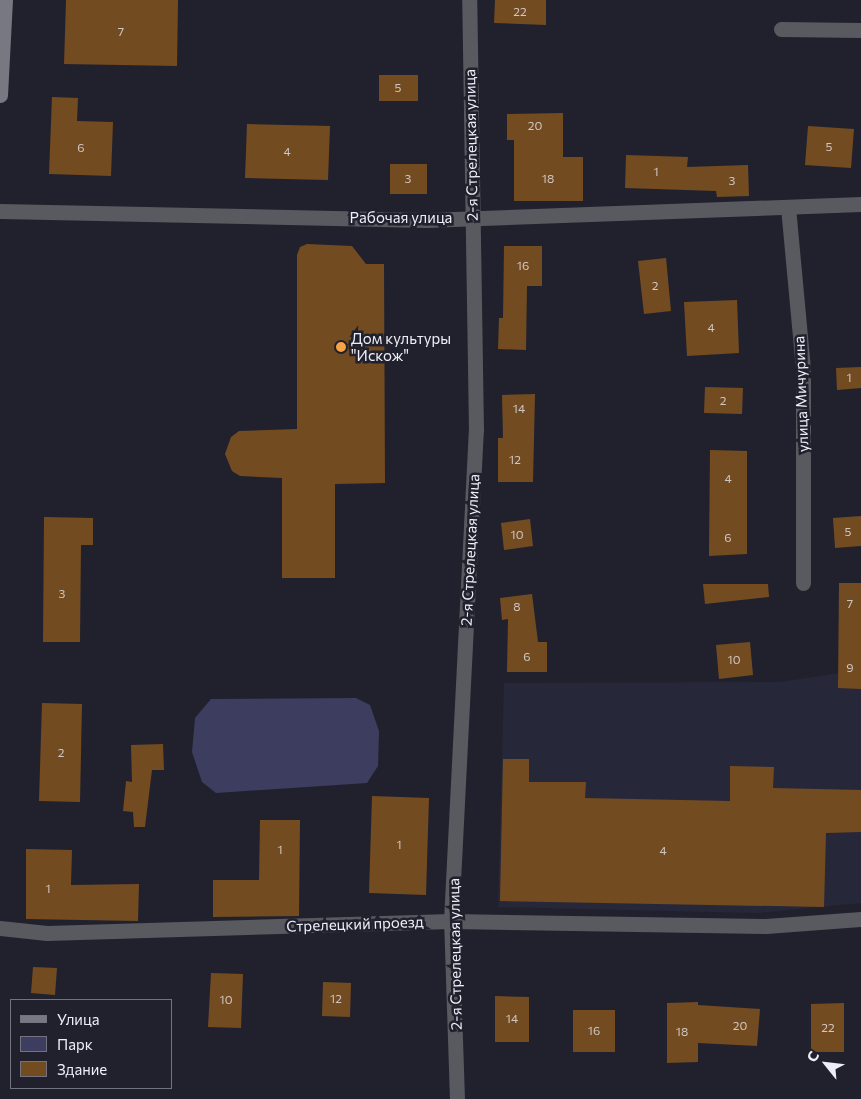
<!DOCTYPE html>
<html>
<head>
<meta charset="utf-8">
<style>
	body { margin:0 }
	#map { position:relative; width:861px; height:1099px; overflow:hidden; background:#21212e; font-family:Commissioner,sans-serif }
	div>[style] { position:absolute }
	.built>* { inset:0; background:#27273a }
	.green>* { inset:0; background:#3d3d60 }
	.building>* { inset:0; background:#734b21 }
	.street>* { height:15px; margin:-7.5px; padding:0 7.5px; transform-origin:7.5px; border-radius:7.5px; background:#595960 }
	.secondary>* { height:15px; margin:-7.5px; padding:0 7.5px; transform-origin:7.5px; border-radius:7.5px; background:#787883 }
	.dots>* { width:14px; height:14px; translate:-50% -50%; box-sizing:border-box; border:2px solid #21212e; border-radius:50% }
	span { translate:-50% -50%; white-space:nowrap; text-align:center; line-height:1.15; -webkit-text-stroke:5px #21212e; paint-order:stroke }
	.number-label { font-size:12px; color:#cfc5c2 }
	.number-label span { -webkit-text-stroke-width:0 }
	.street-label { font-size:15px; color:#eeeef8 }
	.poi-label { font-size:15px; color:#eeeef8 }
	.left { translate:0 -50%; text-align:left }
	.legend { position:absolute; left:10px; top:999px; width:162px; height:90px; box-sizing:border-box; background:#21212e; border:1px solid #73737f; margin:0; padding:6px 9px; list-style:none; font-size:15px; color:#eeeef8 }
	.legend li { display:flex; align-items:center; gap:10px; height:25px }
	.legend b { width:25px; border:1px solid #73737f }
	.north { position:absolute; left:801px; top:1039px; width:50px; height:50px; -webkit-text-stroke:4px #21212e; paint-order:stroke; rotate:299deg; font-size:14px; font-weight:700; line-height:20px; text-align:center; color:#eeeef8 }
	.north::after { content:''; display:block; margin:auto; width:18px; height:22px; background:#eeeef8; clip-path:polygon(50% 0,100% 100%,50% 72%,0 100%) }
</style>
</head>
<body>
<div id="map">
	<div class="built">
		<i style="clip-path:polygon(861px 670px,861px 903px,758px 913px,498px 907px,504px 683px,780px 682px)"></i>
	</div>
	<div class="green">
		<i style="clip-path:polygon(356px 698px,370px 705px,379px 731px,378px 766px,367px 783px,216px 793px,202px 782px,192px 752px,195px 718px,211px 699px)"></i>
	</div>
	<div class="building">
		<i style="clip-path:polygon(66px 0,178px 0,177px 66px,64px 64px)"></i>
		<i style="clip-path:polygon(495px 0,546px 0,546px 25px,494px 23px)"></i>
		<i style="clip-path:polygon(379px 75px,418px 75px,418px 101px,379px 101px)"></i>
		<i style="clip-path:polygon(52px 97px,78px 98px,77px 121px,113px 122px,111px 176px,49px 174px)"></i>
		<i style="clip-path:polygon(563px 113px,563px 157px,583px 157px,583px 201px,514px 201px,514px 140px,507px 140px,507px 114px)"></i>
		<i style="clip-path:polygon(247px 124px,330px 126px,328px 180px,245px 178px)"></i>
		<i style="clip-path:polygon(808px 126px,854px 129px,851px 168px,805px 165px)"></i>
		<i style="clip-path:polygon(626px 155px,688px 157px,687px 167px,748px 165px,749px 196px,717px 197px,716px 191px,625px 188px)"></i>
		<i style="clip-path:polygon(390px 164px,427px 164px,427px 194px,390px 194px)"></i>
		<i style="clip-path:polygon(307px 244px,352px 246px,366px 264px,384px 264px,385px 483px,335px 484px,335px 578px,282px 578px,282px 478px,240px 476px,232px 471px,225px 454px,231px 437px,239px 431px,297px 429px,297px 255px,300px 247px)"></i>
		<i style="clip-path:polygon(504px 246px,542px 246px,542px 286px,527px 286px,526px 350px,498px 349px,499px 318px,503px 318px)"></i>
		<i style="clip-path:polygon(666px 258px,671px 311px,644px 314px,638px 261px)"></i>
		<i style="clip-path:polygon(737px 300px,739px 353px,687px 356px,684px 302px)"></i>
		<i style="clip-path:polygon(861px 367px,861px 388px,837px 390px,836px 368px)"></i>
		<i style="clip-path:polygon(705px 387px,743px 388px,742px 414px,704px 413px)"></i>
		<i style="clip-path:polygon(535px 394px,533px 482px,498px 482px,498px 438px,503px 438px,502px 395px)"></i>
		<i style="clip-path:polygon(710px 450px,747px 451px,747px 554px,709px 556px)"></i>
		<i style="clip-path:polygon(861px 516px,861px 546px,835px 548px,833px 518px)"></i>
		<i style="clip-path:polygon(44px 517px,93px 518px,93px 545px,81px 545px,80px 642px,43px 642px)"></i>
		<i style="clip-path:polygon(530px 519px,533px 546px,504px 550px,501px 523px)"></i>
		<i style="clip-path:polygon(839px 583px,861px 583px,861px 689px,838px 688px)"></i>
		<i style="clip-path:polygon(703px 584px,768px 584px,769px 597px,705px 604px)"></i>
		<i style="clip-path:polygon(532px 594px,538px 642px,547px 642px,547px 672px,507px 672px,508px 619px,502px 620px,500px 598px)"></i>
		<i style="clip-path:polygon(750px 642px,753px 675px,719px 679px,716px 645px)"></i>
		<i style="clip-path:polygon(42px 703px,82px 704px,80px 802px,39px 801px)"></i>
		<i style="clip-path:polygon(163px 744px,164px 770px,152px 770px,145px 827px,134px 827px,133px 812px,123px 811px,126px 781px,132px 782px,131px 745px)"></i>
		<i style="clip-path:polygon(503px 759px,529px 759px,529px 782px,586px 782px,585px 798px,730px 801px,730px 766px,774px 767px,773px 788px,861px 790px,861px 832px,826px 833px,824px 907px,500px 901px)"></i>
		<i style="clip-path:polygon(372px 796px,429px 798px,426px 895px,369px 893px)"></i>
		<i style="clip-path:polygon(260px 820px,300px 820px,299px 916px,213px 917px,213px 880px,259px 880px)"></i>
		<i style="clip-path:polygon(26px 849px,72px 850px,71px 885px,139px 884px,138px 921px,26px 919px)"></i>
		<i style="clip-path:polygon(33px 967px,57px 968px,55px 995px,31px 993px)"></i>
		<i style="clip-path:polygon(211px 973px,243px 974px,241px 1028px,208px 1027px)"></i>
		<i style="clip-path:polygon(323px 982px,351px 983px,350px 1017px,322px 1016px)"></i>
		<i style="clip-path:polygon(495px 996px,529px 997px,529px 1042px,495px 1042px)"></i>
		<i style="clip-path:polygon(698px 1002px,698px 1005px,760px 1009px,757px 1046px,698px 1043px,698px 1062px,667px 1063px,667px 1003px)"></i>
		<i style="clip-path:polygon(844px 1003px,844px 1052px,811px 1052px,811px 1004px)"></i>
		<i style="clip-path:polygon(573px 1010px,615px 1010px,615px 1052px,573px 1052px)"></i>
	</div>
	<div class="street">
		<i style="left:781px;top:29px;width:80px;rotate:0.7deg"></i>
		<i style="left:788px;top:207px;width:164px;rotate:84.7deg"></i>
		<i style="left:803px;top:370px;width:213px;rotate:90deg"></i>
		<i style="left:0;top:211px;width:426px;rotate:1.2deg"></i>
		<i style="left:426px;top:220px;width:435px;rotate:-2.1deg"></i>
		<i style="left:0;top:928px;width:47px;rotate:6.1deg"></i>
		<i style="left:47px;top:933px;width:404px;rotate:-1.7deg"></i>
		<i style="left:451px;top:921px;width:315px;rotate:0.9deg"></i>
		<i style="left:766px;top:926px;width:95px;rotate:-4.2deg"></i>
		<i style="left:457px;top:1099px;width:178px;rotate:-91.9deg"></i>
		<i style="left:451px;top:921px;width:492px;rotate:-87.1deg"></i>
		<i style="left:476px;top:430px;width:430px;rotate:-90.9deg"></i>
	</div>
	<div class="secondary">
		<i style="left:0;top:95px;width:95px;rotate:-87deg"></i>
	</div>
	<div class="dots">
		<i style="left:341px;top:347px;background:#f6a247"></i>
	</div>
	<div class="number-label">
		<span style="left:520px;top:12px">22</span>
		<span style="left:121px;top:32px">7</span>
		<span style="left:398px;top:88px">5</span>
		<span style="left:535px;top:126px">20</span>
		<span style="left:829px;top:147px">5</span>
		<span style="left:81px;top:148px">6</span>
		<span style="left:287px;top:152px">4</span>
		<span style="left:656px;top:172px">1</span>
		<span style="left:408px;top:179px">3</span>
		<span style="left:548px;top:179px">18</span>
		<span style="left:732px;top:181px">3</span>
		<span style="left:523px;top:266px">16</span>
		<span style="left:655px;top:286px">2</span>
		<span style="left:711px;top:328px">4</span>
		<span style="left:849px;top:378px">1</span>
		<span style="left:723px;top:401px">2</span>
		<span style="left:519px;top:409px">14</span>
		<span style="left:515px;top:460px">12</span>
		<span style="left:728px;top:479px">4</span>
		<span style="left:848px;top:532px">5</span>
		<span style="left:517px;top:535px">10</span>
		<span style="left:728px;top:538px">6</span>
		<span style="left:62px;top:594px">3</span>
		<span style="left:850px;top:604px">7</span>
		<span style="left:517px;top:607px">8</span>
		<span style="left:527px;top:657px">6</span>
		<span style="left:734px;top:660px">10</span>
		<span style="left:850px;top:668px">9</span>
		<span style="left:61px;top:753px">2</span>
		<span style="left:399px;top:845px">1</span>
		<span style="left:280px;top:850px">1</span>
		<span style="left:663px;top:851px">4</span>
		<span style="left:48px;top:889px">1</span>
		<span style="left:336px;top:999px">12</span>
		<span style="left:226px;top:1000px">10</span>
		<span style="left:512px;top:1019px">14</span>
		<span style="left:740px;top:1026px">20</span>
		<span style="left:828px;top:1028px">22</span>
		<span style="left:594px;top:1031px">16</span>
		<span style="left:682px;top:1032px">18</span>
	</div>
	<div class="street-label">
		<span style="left:471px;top:145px;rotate:-91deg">2-я Стрелецкая улица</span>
		<span style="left:401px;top:218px">Рабочая улица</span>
		<span style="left:801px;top:394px;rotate:-92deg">улица Мичурина</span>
		<span style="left:470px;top:550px;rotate:-87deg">2-я Стрелецкая улица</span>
		<span style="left:355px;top:924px;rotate:-2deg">Стрелецкий проезд</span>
		<span style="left:455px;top:954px;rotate:-91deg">2-я Стрелецкая улица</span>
	</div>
	<div class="poi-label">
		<span class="left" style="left:351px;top:347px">Дом культуры<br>"Искож"</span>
	</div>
	<ul class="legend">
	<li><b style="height:6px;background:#787883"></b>Улица</li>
	<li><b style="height:14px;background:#3d3d60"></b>Парк</li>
	<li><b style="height:14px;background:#734b21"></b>Здание</li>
	</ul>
	<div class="north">С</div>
</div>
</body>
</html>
